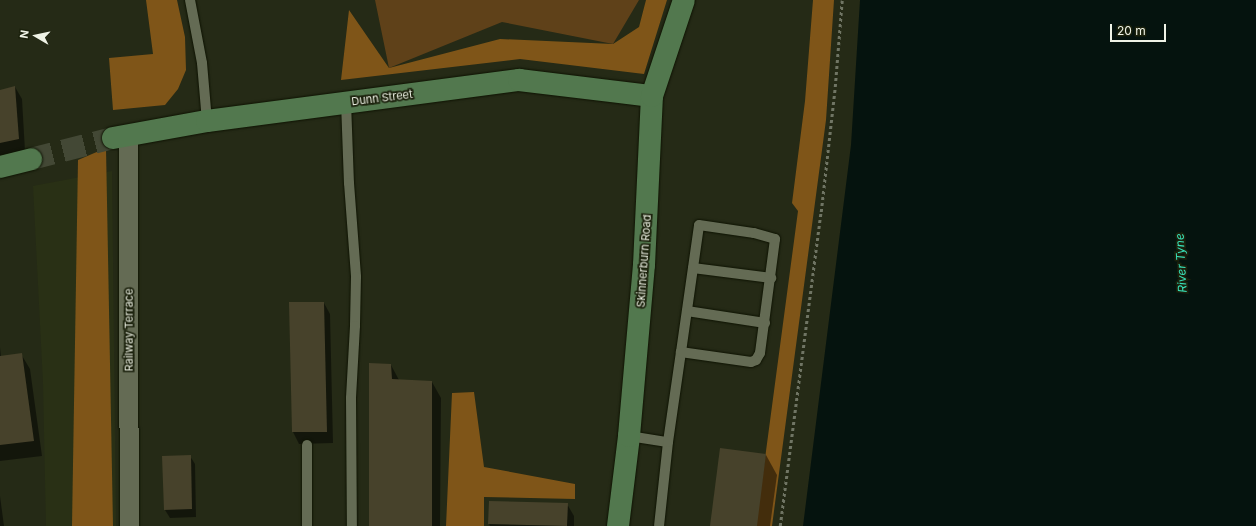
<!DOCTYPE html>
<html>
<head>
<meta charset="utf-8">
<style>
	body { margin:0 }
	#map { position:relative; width:1256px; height:526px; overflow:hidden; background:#252a16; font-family:Inter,sans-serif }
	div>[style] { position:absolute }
	.built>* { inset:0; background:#293015 }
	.green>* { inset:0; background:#5f4119 }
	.forest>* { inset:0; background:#7f5518 }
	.water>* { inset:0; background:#05130e }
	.shadow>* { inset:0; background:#0007 }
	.building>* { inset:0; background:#47422b }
	.secondary-tunnel>* { height:22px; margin-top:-11px; transform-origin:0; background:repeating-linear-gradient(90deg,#434835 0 22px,transparent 0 33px) }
	.path>* { height:2.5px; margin-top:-1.25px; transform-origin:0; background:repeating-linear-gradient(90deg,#707564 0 3px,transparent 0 6px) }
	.roads { filter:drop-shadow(0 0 1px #0e1302) drop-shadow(0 0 1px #0e1302) }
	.lane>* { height:10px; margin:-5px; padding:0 5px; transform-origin:5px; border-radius:5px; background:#646b54 }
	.street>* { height:19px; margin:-9.5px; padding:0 9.5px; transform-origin:9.5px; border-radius:9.5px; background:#646b54 }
	.secondary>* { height:22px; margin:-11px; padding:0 11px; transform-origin:11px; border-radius:11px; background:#52784e }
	span { translate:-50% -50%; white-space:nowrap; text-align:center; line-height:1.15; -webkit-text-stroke:3.5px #1b210c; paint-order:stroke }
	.street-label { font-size:11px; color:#eff3e6 }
	.water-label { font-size:12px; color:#37e0b8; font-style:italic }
	.north { position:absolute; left:16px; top:16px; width:40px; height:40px; -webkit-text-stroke:3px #1b210c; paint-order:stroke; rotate:279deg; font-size:11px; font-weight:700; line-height:16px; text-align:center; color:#eff3e6 }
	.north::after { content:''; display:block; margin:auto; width:14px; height:18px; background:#eff3e6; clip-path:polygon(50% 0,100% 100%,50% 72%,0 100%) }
	.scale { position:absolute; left:1110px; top:24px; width:56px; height:18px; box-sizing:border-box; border:2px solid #eff3e6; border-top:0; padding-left:5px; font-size:12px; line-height:14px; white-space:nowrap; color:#eff3e6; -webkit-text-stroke:3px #1b210c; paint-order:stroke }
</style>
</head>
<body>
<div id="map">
	<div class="built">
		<i style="clip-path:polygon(112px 171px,116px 526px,46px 526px,43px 383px,33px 186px)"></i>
	</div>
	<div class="green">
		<i style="clip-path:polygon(375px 0,639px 0,613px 44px,502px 22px,389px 68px)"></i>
	</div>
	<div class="forest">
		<i style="clip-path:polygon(146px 0,177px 0,185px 37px,186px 70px,178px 89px,165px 105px,113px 110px,109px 58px,153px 54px)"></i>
		<i style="clip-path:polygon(646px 0,667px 0,644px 74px,520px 59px,341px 80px,349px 10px,389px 68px,500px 39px,613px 44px,639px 27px)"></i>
		<i style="clip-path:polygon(813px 0,834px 0,826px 120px,772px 526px,756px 526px,798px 211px,792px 203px,805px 101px)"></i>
		<i style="clip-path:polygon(106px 148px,113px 526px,72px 526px,78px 160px)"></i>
		<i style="clip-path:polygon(474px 392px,484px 467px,575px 484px,575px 499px,484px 497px,484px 526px,446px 526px,452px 393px)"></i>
	</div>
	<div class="water">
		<i style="clip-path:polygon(860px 0,1256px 0,1256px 526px,803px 526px,851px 145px)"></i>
	</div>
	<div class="shadow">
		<i style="clip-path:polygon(15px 87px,22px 99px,25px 151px,0 156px,0 91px)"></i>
		<i style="clip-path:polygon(290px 303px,324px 303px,330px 314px,333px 443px,299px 444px,293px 432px)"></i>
		<i style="clip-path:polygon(0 347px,1px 357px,21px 354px,30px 369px,42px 456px,0 461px)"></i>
		<i style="clip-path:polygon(391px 365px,399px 380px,432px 382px,441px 398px,440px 526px,370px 526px)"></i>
		<i style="clip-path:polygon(766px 455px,777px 475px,770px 526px,711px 526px)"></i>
		<i style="clip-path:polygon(190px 456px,195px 464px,196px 517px,170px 518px,165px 510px)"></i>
		<i style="clip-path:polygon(0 496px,4px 526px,0 526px)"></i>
		<i style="clip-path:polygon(567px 504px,574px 516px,574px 526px,490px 526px,489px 524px)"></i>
	</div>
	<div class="building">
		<i style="clip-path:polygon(15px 86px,19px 139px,0 143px,0 90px)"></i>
		<i style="clip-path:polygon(289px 302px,324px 302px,327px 432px,292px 432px)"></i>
		<i style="clip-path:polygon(22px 353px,34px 441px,0 445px,0 356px)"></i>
		<i style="clip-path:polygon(369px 363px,391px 364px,392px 379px,432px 381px,432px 526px,369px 526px)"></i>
		<i style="clip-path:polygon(720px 448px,766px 454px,757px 526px,710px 526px)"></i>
		<i style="clip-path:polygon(191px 455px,192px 509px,164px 510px,162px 456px)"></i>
		<i style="clip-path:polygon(489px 501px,568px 503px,567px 526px,488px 524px)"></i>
	</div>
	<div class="secondary-tunnel">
		<i style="left:31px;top:159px;width:85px;rotate:-14.4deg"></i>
	</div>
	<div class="path">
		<i style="left:780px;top:526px;width:317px;rotate:-82.6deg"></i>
		<i style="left:821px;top:212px;width:126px;rotate:-83.6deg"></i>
		<i style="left:835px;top:87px;width:87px;rotate:-85.4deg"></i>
	</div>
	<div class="roads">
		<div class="lane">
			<i style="left:190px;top:0;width:64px;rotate:79.2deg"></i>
			<i style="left:202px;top:63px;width:58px;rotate:85.1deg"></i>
			<i style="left:346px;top:102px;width:81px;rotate:87.9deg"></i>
			<i style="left:349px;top:183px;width:94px;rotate:85.7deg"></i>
			<i style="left:356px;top:277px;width:49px;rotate:91.2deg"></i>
			<i style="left:355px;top:326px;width:72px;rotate:93.2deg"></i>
			<i style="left:351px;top:398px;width:128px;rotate:89.6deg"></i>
			<i style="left:693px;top:268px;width:79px;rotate:7.3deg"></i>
			<i style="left:687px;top:311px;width:79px;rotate:8.7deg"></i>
			<i style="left:629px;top:436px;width:39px;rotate:9deg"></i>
			<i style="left:668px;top:442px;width:84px;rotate:96.1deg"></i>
			<i style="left:668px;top:442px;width:91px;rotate:-81.8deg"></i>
			<i style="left:681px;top:352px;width:128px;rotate:-81.9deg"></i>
			<i style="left:699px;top:225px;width:56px;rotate:8.3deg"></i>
			<i style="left:754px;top:233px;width:22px;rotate:16deg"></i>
			<i style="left:775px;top:239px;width:115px;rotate:97.5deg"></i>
			<i style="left:760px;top:353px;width:8px;rotate:120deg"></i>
			<i style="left:756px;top:360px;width:5px;rotate:158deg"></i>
			<i style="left:751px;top:362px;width:71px;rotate:-171.9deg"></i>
			<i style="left:307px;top:445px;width:81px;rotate:90deg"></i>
		</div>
		<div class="street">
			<i style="left:128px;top:134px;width:392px;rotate:89.9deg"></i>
		</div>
		<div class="secondary">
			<i style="left:113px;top:138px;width:96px;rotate:-10.3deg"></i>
			<i style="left:207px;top:121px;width:315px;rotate:-7.5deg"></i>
			<i style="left:519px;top:80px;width:134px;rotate:6.9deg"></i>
			<i style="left:0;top:167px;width:32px;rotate:-14deg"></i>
			<i style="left:618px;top:526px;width:91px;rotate:-83deg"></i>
			<i style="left:629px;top:436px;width:172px;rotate:-85deg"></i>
			<i style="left:644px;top:265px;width:169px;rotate:-87.3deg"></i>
			<i style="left:652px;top:96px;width:101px;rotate:-71.6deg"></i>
		</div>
	</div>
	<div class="street-label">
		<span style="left:382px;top:98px;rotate:-7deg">Dunn Street</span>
		<span style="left:644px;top:261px;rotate:-86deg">Skinnerburn Road</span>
		<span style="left:129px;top:330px;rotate:-90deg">Railway Terrace</span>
	</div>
	<div class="water-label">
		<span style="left:1181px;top:263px;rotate:-93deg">River Tyne</span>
	</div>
	<div class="north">N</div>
	<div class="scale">20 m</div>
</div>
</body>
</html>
